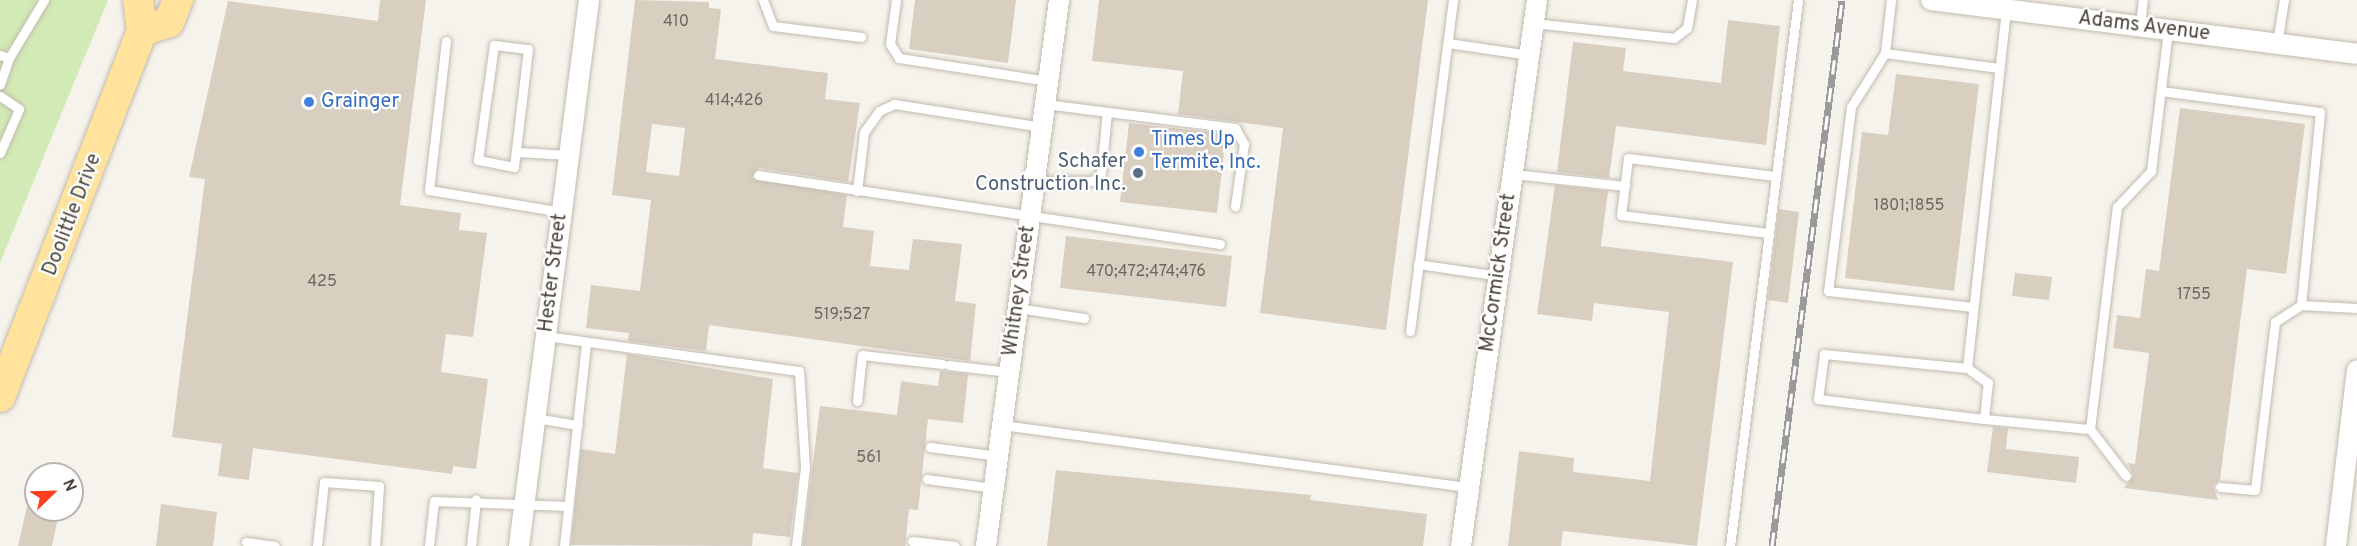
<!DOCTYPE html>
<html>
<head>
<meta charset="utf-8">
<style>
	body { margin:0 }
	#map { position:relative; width:2357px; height:546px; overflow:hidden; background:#f6f3ec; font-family:Overpass,sans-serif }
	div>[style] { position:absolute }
	.green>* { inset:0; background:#d2eab5 }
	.building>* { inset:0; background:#d8cfc1 }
	.roads { filter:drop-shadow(0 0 2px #c2bbae) drop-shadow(0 0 2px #c2bbae) }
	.service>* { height:9px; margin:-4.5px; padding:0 4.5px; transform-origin:4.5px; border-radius:4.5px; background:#fff }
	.minor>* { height:20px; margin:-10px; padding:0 10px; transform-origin:10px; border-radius:10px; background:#fff }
	.primary>* { height:30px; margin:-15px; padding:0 15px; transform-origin:15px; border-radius:15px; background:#ffe39c }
	.rail>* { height:7px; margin-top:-3.5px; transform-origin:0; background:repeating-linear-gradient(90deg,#fff 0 14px,#9a9a9a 0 28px); box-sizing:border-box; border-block:2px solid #9a9a9a }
	.dots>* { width:16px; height:16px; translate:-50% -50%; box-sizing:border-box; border:3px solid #fff; border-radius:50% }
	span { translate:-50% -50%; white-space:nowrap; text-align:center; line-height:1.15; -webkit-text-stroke:4.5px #fff; paint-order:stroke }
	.number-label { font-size:16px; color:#6e675b }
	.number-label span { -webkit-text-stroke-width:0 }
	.street-label { font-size:20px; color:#4b4439 }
	.shop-label { font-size:20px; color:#366cbe }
	.left { translate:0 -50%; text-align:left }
	.service-label { font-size:20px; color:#4e5e75 }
	.right { translate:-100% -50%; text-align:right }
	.north { position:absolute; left:24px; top:462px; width:60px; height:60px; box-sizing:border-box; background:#fff; border:2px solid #b7b4b0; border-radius:50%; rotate:67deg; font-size:16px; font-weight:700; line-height:24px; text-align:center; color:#4b4439 }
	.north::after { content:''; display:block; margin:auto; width:21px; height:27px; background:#fc3f1d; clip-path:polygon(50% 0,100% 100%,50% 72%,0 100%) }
</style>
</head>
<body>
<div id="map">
	<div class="green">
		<i style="clip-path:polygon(0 0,108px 0,0 263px)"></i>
	</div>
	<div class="building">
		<i style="clip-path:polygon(380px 0,426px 0,400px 205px,461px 213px,459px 230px,487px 233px,473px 337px,446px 334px,441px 372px,488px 379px,476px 469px,453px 466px,452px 474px,253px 448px,249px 480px,218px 476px,222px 444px,172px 437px,205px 179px,189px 177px,228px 1px,378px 21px)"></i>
		<i style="clip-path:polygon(evenodd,635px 0,709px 2px,709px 8px,721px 9px,715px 59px,828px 73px,825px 99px,860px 103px,848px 182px,759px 168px,752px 178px,847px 195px,843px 227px,874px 231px,870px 266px,909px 270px,913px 239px,962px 244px,955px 301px,976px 304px,970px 361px,709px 325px,706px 351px,628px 341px,629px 333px,586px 328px,591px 285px,640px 291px,651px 200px,612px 195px,635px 0,652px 124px,685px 128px,679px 176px,646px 172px,652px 124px)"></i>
		<i style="clip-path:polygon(915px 0,1016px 0,1008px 63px,909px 49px)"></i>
		<i style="clip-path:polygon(1099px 0,1428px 0,1386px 330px,1260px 313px,1283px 128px,1178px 114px,1183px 71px,1092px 61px)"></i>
		<i style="clip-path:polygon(1728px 20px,1780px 26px,1766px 145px,1616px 126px,1609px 178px,1557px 172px,1573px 42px,1626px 48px,1623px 71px,1721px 83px)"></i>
		<i style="clip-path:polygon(1896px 74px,1979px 84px,1954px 291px,1845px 278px,1862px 132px,1888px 135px)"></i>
		<i style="clip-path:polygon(2180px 108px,2305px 124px,2286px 274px,2247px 269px,2220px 480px,2213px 486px,2218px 500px,2124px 488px,2133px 476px,2128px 463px,2135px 464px,2149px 353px,2113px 348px,2117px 315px,2140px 318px,2146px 269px,2159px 271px)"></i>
		<i style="clip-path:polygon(1129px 123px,1226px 134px,1217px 213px,1120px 202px)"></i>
		<i style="clip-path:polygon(1555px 185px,1608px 191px,1601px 246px,1733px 262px,1697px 546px,1563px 531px,1561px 546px,1508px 546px,1519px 451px,1574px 458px,1573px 472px,1650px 481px,1669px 312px,1594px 303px,1592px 321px,1537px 314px)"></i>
		<i style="clip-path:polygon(1779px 209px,1799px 212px,1788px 303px,1768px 300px)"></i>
		<i style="clip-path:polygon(1066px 236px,1232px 256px,1226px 307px,1060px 288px)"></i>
		<i style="clip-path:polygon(2015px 273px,2052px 277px,2049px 300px,2012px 296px)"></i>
		<i style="clip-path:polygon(627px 354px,773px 379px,763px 468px,798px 473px,790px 537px,753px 533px,752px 546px,571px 545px,581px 449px,615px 454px)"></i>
		<i style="clip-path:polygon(940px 371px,968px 374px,963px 423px,928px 419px,918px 510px,909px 509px,905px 546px,803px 546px,820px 406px,897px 415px,901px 381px,938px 386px)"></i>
		<i style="clip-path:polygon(1993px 427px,2008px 428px,2006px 449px,2079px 457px,2076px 483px,1987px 472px)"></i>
		<i style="clip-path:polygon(1056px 470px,1311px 495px,1310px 500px,1427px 514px,1423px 546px,1047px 546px)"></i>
		<i style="clip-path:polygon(161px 504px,217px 512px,213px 546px,156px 546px)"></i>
		<i style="clip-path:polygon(27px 506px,59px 513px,52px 546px,18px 546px)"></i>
	</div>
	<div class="roads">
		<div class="service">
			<i style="left:763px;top:0;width:28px;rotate:69deg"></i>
			<i style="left:773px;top:26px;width:89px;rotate:7.1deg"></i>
			<i style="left:896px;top:0;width:44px;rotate:97.8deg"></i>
			<i style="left:890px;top:44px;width:17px;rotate:57deg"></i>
			<i style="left:899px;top:58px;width:151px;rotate:8.8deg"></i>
			<i style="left:1891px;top:0;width:53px;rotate:96.5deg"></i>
			<i style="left:1885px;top:53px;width:115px;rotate:7.5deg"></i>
			<i style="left:1533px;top:23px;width:142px;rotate:6.1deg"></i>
			<i style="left:1674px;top:38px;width:16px;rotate:-38deg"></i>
			<i style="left:1687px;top:28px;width:28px;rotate:-80deg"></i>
			<i style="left:2140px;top:27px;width:27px;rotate:-84deg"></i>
			<i style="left:446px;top:41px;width:150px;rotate:96.5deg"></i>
			<i style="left:429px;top:190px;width:135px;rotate:9.4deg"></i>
			<i style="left:1448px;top:43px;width:82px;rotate:8.4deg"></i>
			<i style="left:2277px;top:44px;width:45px;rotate:-81deg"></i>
			<i style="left:494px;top:45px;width:34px;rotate:7deg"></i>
			<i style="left:528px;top:49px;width:119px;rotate:96.8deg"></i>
			<i style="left:514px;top:167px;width:37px;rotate:-169deg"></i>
			<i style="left:478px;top:160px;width:116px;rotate:-82.1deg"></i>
			<i style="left:1885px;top:53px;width:64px;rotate:122.2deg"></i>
			<i style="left:1851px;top:107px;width:185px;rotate:97.1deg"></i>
			<i style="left:1828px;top:291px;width:146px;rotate:6.3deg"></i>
			<i style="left:0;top:55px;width:9px;rotate:18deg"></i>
			<i style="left:9px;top:58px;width:28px;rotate:109deg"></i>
			<i style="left:9px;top:58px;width:68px;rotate:-58.9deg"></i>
			<i style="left:2161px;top:91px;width:160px;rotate:7.5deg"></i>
			<i style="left:2320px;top:112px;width:194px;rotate:95.6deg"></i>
			<i style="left:2301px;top:305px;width:31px;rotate:147deg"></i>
			<i style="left:2275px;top:322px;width:169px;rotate:96.8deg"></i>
			<i style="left:2255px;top:490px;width:35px;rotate:-175deg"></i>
			<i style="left:0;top:96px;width:23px;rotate:34deg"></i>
			<i style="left:19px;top:109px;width:48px;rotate:113.4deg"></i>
			<i style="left:1045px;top:104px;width:192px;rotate:7.2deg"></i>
			<i style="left:1235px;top:128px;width:18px;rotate:61deg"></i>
			<i style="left:1244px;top:144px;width:63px;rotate:98.3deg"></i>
			<i style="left:517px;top:152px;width:52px;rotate:3.3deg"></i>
			<i style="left:1513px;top:174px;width:113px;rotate:6.1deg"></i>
			<i style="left:758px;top:175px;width:467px;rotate:8.5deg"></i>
			<i style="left:1035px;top:181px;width:58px"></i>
			<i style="left:1093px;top:181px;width:11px;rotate:-45deg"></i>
			<i style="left:1101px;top:173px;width:61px;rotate:-84.4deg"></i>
			<i style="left:857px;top:191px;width:59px;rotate:-83.2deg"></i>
			<i style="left:864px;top:132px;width:26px;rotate:-54deg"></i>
			<i style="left:879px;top:111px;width:17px;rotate:-25deg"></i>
			<i style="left:894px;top:104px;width:150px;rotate:8.8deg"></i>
			<i style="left:1768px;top:233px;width:148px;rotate:-173deg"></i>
			<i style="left:1621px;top:215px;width:57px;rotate:-83deg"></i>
			<i style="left:1628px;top:158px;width:148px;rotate:7deg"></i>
			<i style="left:1418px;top:264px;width:82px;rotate:8.4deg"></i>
			<i style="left:2301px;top:305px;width:56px;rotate:3.1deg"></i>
			<i style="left:1018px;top:308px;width:67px;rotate:8.6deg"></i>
			<i style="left:1410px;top:331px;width:334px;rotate:-82.6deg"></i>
			<i style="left:546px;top:336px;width:255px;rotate:7.9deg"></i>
			<i style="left:799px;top:371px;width:96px;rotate:86.4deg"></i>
			<i style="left:805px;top:467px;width:80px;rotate:96.5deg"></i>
			<i style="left:949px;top:365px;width:60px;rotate:6.7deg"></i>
			<i style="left:1967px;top:368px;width:144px;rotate:-174.4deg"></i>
			<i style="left:1824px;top:354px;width:45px;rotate:97.6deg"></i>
			<i style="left:1818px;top:399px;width:167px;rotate:6.9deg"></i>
			<i style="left:1984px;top:419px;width:36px;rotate:-84deg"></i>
			<i style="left:1988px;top:383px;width:26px;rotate:-144deg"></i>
			<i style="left:1967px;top:368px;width:360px;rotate:-83.8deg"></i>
			<i style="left:857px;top:401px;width:46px;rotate:-83.8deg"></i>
			<i style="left:862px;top:355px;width:81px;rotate:6.4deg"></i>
			<i style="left:536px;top:418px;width:42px;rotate:9.7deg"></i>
			<i style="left:1984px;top:419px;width:106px;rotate:5.4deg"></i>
			<i style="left:2090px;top:429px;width:224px;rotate:-83.1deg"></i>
			<i style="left:2117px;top:207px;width:50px;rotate:-46.6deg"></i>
			<i style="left:2151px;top:171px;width:142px;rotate:-83.1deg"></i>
			<i style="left:1002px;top:425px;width:471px;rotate:7.6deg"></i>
			<i style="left:2090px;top:429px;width:59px;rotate:52.5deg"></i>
			<i style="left:930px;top:447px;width:69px;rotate:7.5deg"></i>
			<i style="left:927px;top:479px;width:68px;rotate:7.7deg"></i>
			<i style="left:912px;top:541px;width:43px;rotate:6.6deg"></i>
			<i style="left:246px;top:542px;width:29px;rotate:8deg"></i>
			<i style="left:317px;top:546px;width:64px;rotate:-83.8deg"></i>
			<i style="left:324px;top:482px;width:55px;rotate:4.2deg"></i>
			<i style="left:379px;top:486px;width:60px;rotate:93.8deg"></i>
			<i style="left:429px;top:546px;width:45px;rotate:-83.7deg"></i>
			<i style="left:434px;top:501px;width:134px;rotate:2.1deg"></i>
			<i style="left:471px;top:546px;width:47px;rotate:-83.9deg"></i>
			<i style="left:564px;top:546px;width:205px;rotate:-83.8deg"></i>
			<i style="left:1730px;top:546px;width:550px;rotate:-82.9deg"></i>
		</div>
		<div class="minor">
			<i style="left:1931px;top:0;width:429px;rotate:7.2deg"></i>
			<i style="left:519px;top:546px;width:550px;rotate:-82.69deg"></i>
			<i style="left:986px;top:546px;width:551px;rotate:-82.38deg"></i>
			<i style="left:1461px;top:546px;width:551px;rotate:-82.08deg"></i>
			<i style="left:2336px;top:546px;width:177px;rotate:-83.2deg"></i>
		</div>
		<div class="primary">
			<i style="left:142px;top:31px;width:28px;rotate:-18deg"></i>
			<i style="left:169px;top:22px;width:24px;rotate:-68deg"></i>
			<i style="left:0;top:397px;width:393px;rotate:-68.8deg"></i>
			<i style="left:142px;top:31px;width:31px;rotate:-97deg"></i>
		</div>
	</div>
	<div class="rail">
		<i style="left:1772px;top:546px;width:550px;rotate:-82.69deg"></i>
	</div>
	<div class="dots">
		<i style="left:309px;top:102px;background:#3f7fe0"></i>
		<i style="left:1139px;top:152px;background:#3f7fe0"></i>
		<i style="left:1138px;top:173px;background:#5c6f8a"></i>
	</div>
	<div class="number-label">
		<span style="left:676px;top:22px">410</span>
		<span style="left:734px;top:101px">414;426</span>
		<span style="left:1909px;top:206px">1801;1855</span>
		<span style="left:1146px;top:272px">470;472;474;476</span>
		<span style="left:322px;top:282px">425</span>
		<span style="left:2194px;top:295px">1755</span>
		<span style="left:842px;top:315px">519;527</span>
		<span style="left:869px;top:458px">561</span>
	</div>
	<div class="street-label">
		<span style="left:2144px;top:27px;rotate:7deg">Adams Avenue</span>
		<span style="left:73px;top:215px;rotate:-69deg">Doolittle Drive</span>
		<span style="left:554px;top:273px;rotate:-83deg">Hester Street</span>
		<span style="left:1499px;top:273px;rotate:-82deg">McCormick Street</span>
		<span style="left:1020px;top:291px;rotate:-82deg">Whitney Street</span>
	</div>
	<div class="shop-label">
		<span class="left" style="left:321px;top:102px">Grainger</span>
		<span class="left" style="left:1151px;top:152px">Times Up<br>Termite, Inc.</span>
	</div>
	<div class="service-label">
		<span class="right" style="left:1126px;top:174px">Schafer<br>Construction Inc.</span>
	</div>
	<div class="north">N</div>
</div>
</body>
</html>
